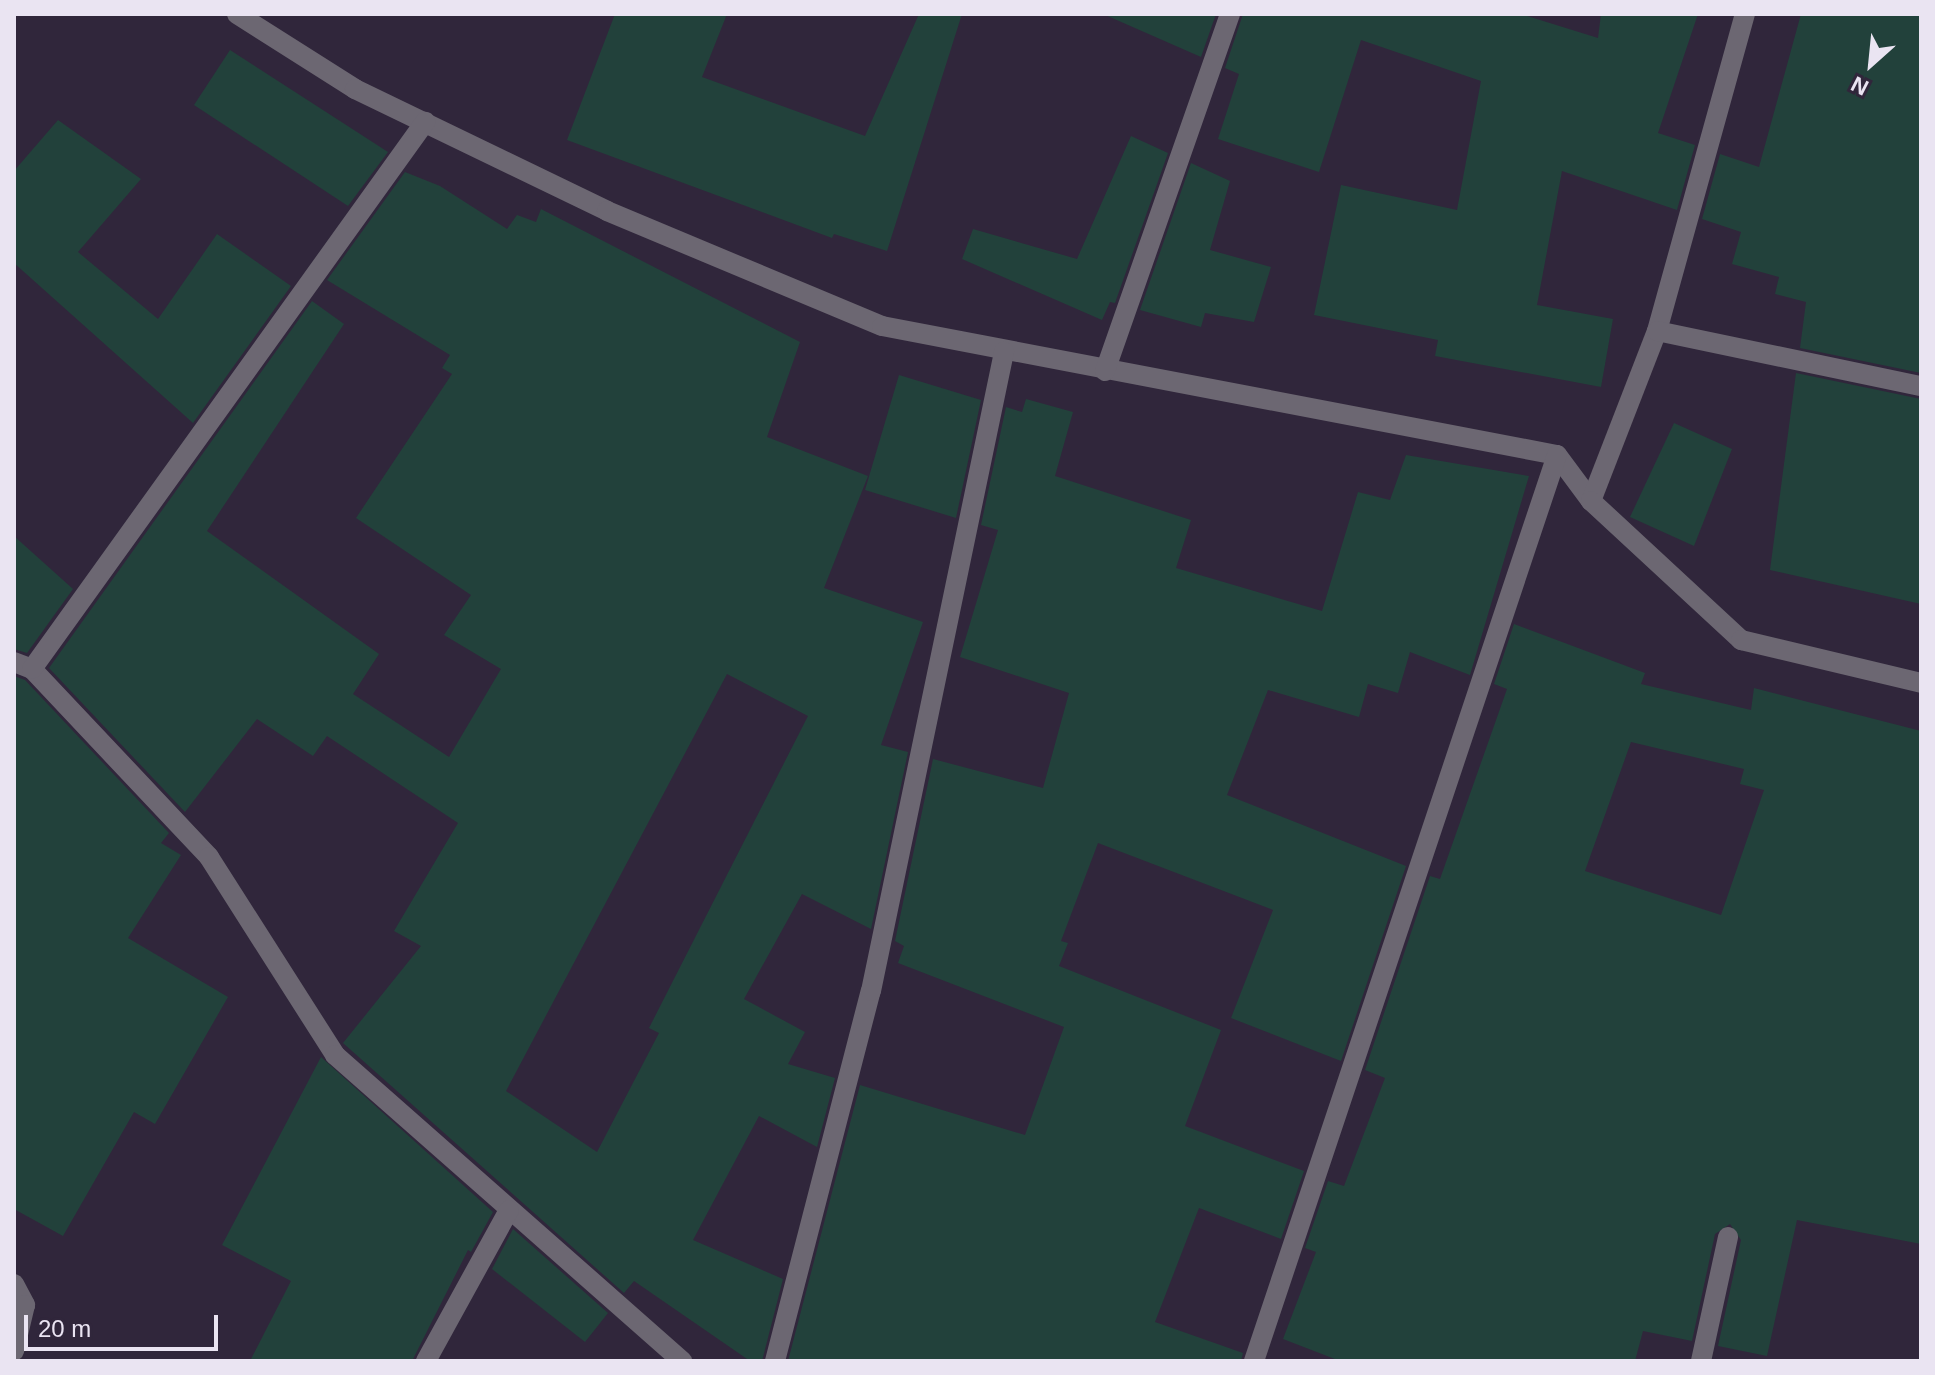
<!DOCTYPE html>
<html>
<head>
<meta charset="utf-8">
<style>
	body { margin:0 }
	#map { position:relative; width:1935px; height:1375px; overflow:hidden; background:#30263b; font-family:Arial,sans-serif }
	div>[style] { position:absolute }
	.building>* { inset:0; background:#22413b }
	.minor>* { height:20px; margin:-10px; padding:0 10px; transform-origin:10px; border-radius:10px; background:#6c6772 }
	span { translate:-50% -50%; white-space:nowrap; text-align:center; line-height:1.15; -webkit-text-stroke:6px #30263b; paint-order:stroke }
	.frame { position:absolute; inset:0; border:16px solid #eae4f2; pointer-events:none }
	.north { position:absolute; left:1831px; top:24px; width:80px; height:80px; -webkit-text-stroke:6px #30263b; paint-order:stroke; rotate:207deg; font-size:22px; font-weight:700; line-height:32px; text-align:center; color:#eae4f2 }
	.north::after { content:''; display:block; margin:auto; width:28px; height:36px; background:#eae4f2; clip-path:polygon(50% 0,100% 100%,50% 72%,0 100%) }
	.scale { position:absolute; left:24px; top:1315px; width:194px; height:36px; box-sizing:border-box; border:4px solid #eae4f2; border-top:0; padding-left:10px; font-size:24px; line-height:28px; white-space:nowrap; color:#eae4f2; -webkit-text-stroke:6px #30263b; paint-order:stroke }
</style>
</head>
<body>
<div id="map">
	<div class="building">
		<i style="clip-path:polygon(615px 14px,727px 14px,702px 77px,865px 136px,919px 14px,962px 14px,887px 251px,834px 234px,832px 238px,567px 140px)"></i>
		<i style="clip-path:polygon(1103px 14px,1216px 14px,1201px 57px)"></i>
		<i style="clip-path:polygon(1243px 14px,1521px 14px,1598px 38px,1601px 14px,1698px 14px,1658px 133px,1695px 145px,1677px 210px,1562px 171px,1537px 305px,1613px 319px,1601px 387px,1435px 356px,1438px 340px,1314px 315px,1341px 185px,1457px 210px,1481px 81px,1361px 40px,1319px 172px,1218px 139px,1239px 74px,1225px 68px)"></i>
		<i style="clip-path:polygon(1801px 14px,1921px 14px,1921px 373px,1800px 348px,1806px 302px,1775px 294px,1779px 277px,1732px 264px,1741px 232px,1702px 219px,1720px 154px,1759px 167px)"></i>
		<i style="clip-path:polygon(230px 50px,388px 152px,348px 206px,194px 105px)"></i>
		<i style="clip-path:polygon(58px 120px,141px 179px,78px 252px,158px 319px,217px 234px,291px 286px,193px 423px,14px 263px,14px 171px)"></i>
		<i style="clip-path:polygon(1131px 136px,1168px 153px,1115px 303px,1110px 302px,1102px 320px,962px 259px,973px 229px,1077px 259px)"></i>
		<i style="clip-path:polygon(1191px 163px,1230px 181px,1210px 250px,1271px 267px,1254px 322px,1205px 313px,1201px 327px,1140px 310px)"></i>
		<i style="clip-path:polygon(evenodd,405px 172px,440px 186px,507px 229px,517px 215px,536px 222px,541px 209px,800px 342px,767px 437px,868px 476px,824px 588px,923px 622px,881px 745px,908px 752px,871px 929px,802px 894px,744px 999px,805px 1032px,788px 1064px,835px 1078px,817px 1147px,759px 1116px,693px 1240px,783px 1279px,762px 1361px,750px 1361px,634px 1281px,624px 1293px,343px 1043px,421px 946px,394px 931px,458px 823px,327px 736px,313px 756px,257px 719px,185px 812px,49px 668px,312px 301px,344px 324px,207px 531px,379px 654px,353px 694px,449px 757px,501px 669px,444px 635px,471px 595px,356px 518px,452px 374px,442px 368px,450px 355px,327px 280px,405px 172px,727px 674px,808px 716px,649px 1028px,659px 1033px,597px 1152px,506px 1091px,727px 674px)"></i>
		<i style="clip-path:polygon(1796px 373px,1921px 399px,1921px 604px,1770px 570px)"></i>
		<i style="clip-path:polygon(899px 375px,981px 400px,956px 518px,865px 490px)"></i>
		<i style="clip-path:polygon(1026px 399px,1073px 412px,1055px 476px,1191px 520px,1176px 568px,1322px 611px,1358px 492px,1390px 500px,1406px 455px,1529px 476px,1470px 675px,1410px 652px,1398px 693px,1368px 684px,1359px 717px,1268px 690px,1227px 795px,1406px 866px,1341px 1061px,1231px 1018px,1273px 910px,1098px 843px,1061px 941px,1068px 943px,1059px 966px,1221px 1030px,1185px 1126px,1304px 1171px,1281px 1239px,1199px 1208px,1155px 1322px,1243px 1353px,1241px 1361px,788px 1361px,860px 1085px,1025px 1135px,1064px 1027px,898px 963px,904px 946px,895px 941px,933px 759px,1043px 788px,1069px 693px,960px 657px,998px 530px,981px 525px,1006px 407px,1022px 412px)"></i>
		<i style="clip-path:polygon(1674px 423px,1732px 449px,1694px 546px,1630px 517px)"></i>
		<i style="clip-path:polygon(14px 536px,73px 589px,27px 653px,14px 649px)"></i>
		<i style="clip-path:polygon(evenodd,1514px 624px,1645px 673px,1641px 684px,1751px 710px,1754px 688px,1921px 731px,1921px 1244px,1797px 1220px,1767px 1356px,1718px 1346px,1741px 1240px,1730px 1224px,1715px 1234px,1692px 1341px,1643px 1331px,1635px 1361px,1340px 1361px,1283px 1339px,1316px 1252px,1305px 1248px,1328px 1181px,1344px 1186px,1385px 1078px,1365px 1070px,1430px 876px,1440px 879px,1507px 689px,1494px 684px,1514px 624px,1631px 742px,1744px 769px,1740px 784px,1764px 790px,1721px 915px,1585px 871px,1631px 742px)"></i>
		<i style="clip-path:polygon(14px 676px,25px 680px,169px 833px,161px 843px,181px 855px,128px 938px,228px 997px,155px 1124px,134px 1112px,63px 1236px,14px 1209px)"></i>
		<i style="clip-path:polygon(321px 1057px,493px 1212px,471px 1252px,468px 1250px,412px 1361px,250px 1361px,291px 1281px,222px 1245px)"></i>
		<i style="clip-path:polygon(513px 1229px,608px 1313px,585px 1342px,492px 1269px)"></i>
	</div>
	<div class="minor">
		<i style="left:237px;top:14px;width:140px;rotate:32.4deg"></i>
		<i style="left:355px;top:89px;width:280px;rotate:25.8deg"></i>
		<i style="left:607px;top:211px;width:298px;rotate:22.7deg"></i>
		<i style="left:882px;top:326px;width:687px;rotate:10.82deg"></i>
		<i style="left:1557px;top:455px;width:57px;rotate:53.5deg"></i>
		<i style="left:1591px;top:501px;width:182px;rotate:-68.8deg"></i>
		<i style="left:1657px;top:331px;width:329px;rotate:-74.5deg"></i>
		<i style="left:1657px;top:331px;width:270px;rotate:11.8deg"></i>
		<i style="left:1105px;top:371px;width:378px;rotate:-70.7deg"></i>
		<i style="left:1591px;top:501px;width:205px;rotate:42.8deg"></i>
		<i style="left:1741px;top:640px;width:185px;rotate:13.4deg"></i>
		<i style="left:14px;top:662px;width:19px;rotate:21deg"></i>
		<i style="left:32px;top:669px;width:258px;rotate:46.7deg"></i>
		<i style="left:209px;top:857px;width:235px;rotate:57.5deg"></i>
		<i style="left:335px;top:1055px;width:463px;rotate:41.4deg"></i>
		<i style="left:32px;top:669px;width:674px;rotate:-54.3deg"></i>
		<i style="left:14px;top:1284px;width:24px;rotate:62deg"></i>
		<i style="left:25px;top:1305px;width:47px;rotate:103.4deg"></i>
		<i style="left:426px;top:1361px;width:172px;rotate:-61.2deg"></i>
		<i style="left:775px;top:1361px;width:382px;rotate:-75.5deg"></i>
		<i style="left:871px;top:991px;width:653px;rotate:-78.24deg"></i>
		<i style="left:1254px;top:1361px;width:955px;rotate:-71.51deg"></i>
		<i style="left:1701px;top:1361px;width:127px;rotate:-77.7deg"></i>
	</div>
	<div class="frame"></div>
	<div class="north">N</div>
	<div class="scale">20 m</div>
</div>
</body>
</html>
